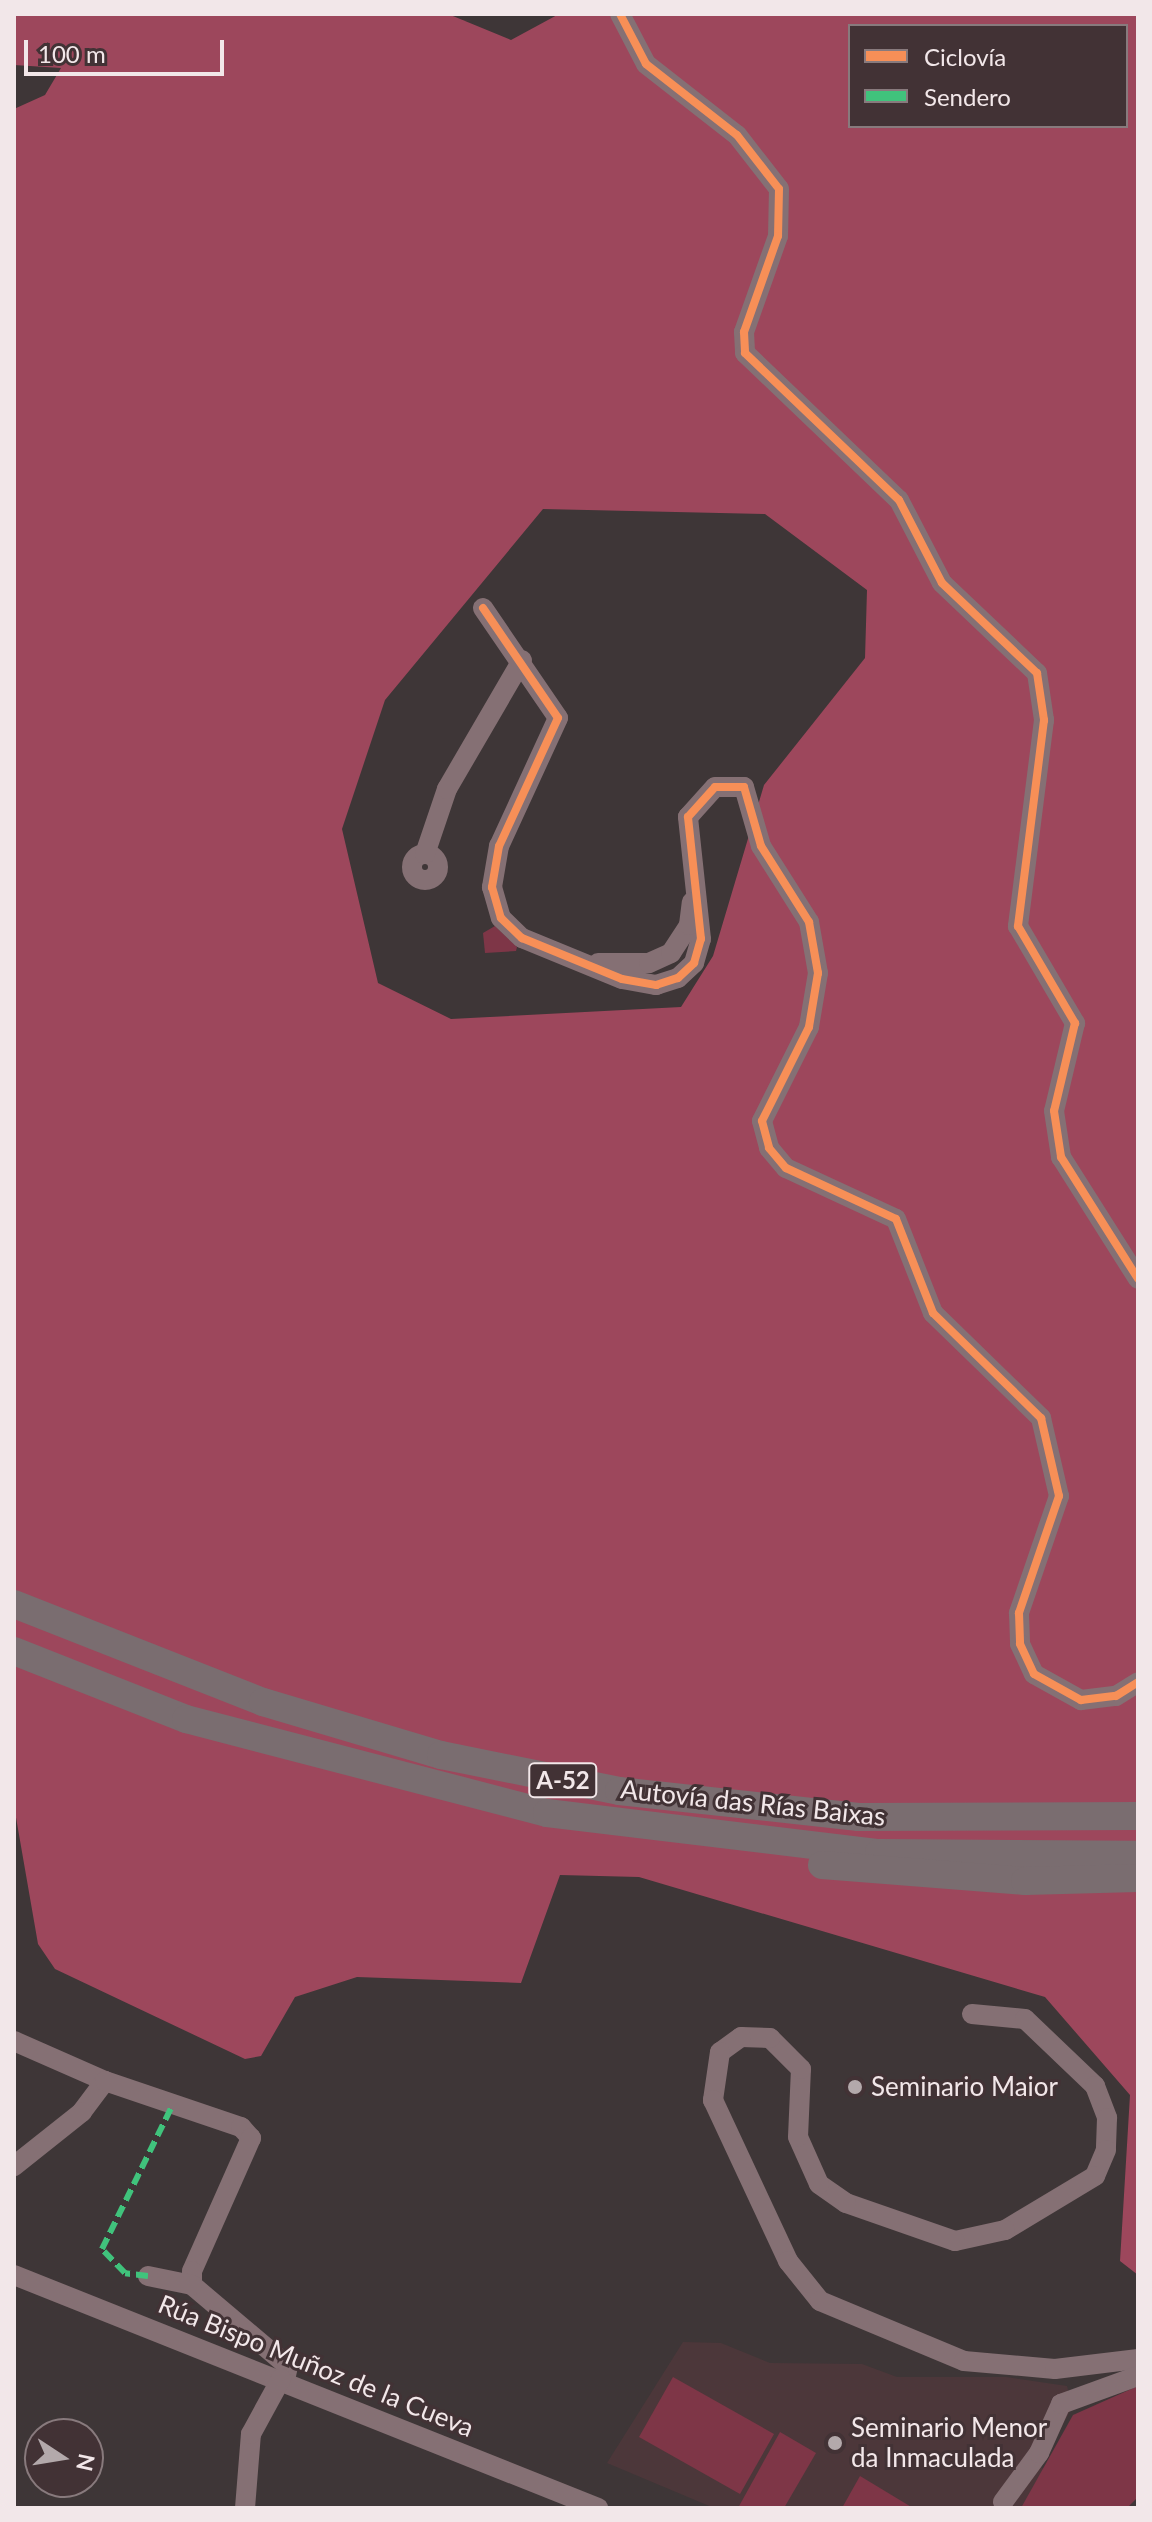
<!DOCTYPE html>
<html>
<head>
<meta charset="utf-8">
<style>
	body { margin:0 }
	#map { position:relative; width:1152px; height:2522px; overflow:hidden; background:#3e3637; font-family:Lato,sans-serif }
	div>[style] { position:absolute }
	.built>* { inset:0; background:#4c373a }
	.green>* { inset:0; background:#7e3647 }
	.forest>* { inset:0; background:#9d475c }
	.minor>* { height:20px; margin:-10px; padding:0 10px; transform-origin:10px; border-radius:10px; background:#857074 }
	.minor>.ring { margin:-10px; padding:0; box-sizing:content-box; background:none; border:20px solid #857074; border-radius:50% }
	.highway>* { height:28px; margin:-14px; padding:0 14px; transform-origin:14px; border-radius:14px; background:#7a6d70 }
	.quiet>* { height:6px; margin-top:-3px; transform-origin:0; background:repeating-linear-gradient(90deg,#40c37c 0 12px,transparent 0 18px) }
	.cycleway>* { height:8px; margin:-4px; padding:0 4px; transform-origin:4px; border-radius:4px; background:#f78f57 }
	.dots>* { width:22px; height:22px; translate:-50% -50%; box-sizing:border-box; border:4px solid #423235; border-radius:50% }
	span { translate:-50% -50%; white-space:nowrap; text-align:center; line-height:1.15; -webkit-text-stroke:6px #423235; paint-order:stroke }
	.shield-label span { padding:2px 6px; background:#423235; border:2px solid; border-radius:6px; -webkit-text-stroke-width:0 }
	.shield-label { font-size:24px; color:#f2e7e9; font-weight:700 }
	.street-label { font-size:26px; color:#f2e7e9 }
	.poi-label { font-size:26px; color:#f2e7e9 }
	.left { translate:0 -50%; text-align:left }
	.frame { position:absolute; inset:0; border:16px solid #f2e7e9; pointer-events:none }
	.legend { position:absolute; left:848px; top:24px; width:280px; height:104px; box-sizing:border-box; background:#423235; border:2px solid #887a7d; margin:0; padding:10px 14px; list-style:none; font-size:24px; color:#f2e7e9 }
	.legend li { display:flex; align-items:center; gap:16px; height:40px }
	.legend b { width:40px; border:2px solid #887a7d }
	.north { position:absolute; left:24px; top:2418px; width:80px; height:80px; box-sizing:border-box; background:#423235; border:2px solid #887a7d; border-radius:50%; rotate:102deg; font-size:22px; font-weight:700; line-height:32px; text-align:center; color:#f2e7e9 }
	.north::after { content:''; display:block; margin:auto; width:28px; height:36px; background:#b3a9ab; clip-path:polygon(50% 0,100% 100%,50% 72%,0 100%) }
	.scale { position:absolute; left:24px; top:40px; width:200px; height:36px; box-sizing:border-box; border:4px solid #f2e7e9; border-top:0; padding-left:10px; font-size:24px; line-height:28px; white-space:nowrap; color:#f2e7e9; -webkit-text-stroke:6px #423235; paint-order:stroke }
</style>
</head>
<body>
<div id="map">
	<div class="built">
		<i style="clip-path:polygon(683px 2342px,721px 2343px,770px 2363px,862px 2364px,897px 2377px,1006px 2377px,1067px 2386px,1072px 2407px,1041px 2467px,1051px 2474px,1027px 2508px,714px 2508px,607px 2463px)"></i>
	</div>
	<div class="green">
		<i style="clip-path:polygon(495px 926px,517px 947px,516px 951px,485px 953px,483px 933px)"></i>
		<i style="clip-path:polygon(673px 2377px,774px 2434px,740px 2494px,639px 2437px)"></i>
		<i style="clip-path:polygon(1138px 2386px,1138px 2497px,1127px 2508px,1021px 2508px,1073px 2415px)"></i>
		<i style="clip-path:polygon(780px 2432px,816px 2453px,784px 2508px,738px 2508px)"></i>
		<i style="clip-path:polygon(860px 2476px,913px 2508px,842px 2508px)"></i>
	</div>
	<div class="forest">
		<i style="clip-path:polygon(evenodd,14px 14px,448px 14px,511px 40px,559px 14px,1138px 14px,1138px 2275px,1120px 2261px,1130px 2095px,1045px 1997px,639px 1877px,560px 1875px,521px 1983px,357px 1977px,295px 1997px,261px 2056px,245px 2059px,55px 1969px,38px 1944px,14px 1806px,14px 109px,45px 95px,61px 68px,14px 65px,14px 14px,850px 26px,1126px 26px,1126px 126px,850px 126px,850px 26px,14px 14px,543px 509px,765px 514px,867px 590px,865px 658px,764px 785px,713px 956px,681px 1007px,451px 1019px,378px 983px,342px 829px,385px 700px,543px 509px)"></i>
	</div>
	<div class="minor">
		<i style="left:620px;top:14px;width:56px;rotate:62.5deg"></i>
		<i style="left:646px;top:64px;width:115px;rotate:38deg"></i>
		<i style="left:737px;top:135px;width:68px;rotate:52.1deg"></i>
		<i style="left:779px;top:189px;width:47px;rotate:91.2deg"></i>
		<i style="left:778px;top:236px;width:102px;rotate:109.5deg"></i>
		<i style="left:744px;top:332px;width:21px;rotate:87deg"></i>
		<i style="left:745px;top:353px;width:213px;rotate:43.7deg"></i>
		<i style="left:899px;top:500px;width:93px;rotate:62.6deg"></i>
		<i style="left:942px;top:583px;width:131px;rotate:43.5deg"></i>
		<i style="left:1037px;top:673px;width:48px;rotate:81.5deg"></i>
		<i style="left:1044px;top:720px;width:208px;rotate:97.2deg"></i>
		<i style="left:1018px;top:926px;width:113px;rotate:59.6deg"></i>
		<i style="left:1075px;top:1023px;width:90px;rotate:103.4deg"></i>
		<i style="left:1054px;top:1111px;width:47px;rotate:81.3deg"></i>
		<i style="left:1061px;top:1157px;width:144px;rotate:57.7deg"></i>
		<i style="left:483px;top:608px;width:133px;rotate:55.7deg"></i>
		<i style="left:558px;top:718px;width:141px;rotate:114.7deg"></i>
		<i style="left:499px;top:846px;width:42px;rotate:99.7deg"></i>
		<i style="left:492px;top:887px;width:32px;rotate:74deg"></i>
		<i style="left:501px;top:918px;width:29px;rotate:44deg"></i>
		<i style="left:522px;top:938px;width:108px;rotate:22.3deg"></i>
		<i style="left:622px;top:979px;width:35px;rotate:10deg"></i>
		<i style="left:656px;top:985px;width:23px;rotate:-18deg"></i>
		<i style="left:678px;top:978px;width:22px;rotate:-43deg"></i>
		<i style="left:694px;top:963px;width:25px;rotate:-74deg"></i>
		<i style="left:701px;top:939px;width:123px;rotate:-96.1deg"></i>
		<i style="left:688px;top:817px;width:40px;rotate:-48deg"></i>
		<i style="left:715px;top:787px;width:29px"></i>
		<i style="left:744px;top:787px;width:61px;rotate:73.9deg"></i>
		<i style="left:761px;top:846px;width:90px;rotate:57.7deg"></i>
		<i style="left:809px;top:922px;width:52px;rotate:80deg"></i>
		<i style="left:818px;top:973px;width:55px;rotate:99.5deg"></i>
		<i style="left:809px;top:1027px;width:105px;rotate:116.6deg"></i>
		<i style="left:762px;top:1121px;width:28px;rotate:75deg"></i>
		<i style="left:769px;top:1148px;width:26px;rotate:50deg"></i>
		<i style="left:786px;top:1168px;width:121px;rotate:24.9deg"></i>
		<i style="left:896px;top:1219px;width:101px;rotate:68.5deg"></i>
		<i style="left:933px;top:1313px;width:151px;rotate:44.2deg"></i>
		<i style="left:1041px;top:1418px;width:80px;rotate:77deg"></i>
		<i style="left:1059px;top:1496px;width:124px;rotate:108.9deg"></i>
		<i style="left:1019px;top:1613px;width:31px;rotate:88deg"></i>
		<i style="left:1020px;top:1644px;width:33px;rotate:65deg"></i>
		<i style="left:1034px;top:1674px;width:54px;rotate:29deg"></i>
		<i style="left:1081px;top:1700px;width:35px;rotate:-7deg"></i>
		<i style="left:1116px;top:1696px;width:26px;rotate:-32deg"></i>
		<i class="ring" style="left:412px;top:854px;width:6px;height:6px"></i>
		<i style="left:425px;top:854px;width:69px;rotate:-71.3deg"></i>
		<i style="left:447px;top:789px;width:149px;rotate:-59.8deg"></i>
		<i style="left:598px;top:963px;width:51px"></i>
		<i style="left:649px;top:963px;width:24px;rotate:-24deg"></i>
		<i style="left:671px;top:953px;width:33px;rotate:-57deg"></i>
		<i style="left:689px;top:925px;width:23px;rotate:-83deg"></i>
		<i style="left:972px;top:2014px;width:53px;rotate:5.4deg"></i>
		<i style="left:1025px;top:2019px;width:97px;rotate:43.7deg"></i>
		<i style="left:1095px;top:2086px;width:34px;rotate:69deg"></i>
		<i style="left:1107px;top:2118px;width:32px;rotate:92deg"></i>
		<i style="left:1106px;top:2150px;width:28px;rotate:113deg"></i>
		<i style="left:1095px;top:2176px;width:105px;rotate:149deg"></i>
		<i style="left:1005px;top:2230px;width:51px;rotate:167.6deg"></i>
		<i style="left:955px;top:2241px;width:115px;rotate:-160.8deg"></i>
		<i style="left:846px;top:2203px;width:33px;rotate:-145deg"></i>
		<i style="left:819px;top:2184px;width:51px;rotate:-114.1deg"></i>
		<i style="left:798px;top:2137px;width:68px;rotate:-87.5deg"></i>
		<i style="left:801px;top:2069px;width:44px;rotate:-135deg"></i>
		<i style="left:770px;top:2038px;width:29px;rotate:-178deg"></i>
		<i style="left:741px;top:2037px;width:26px;rotate:144deg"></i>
		<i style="left:720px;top:2052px;width:49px;rotate:98.3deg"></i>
		<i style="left:713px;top:2100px;width:178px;rotate:65deg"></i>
		<i style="left:788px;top:2261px;width:51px;rotate:51.3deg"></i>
		<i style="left:820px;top:2301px;width:156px;rotate:22.6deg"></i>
		<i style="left:964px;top:2361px;width:91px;rotate:5deg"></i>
		<i style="left:1055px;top:2369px;width:84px;rotate:-6.9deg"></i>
		<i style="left:14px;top:2041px;width:99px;rotate:23.7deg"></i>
		<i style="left:105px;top:2081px;width:39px;rotate:127deg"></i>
		<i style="left:82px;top:2112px;width:87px;rotate:141.5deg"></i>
		<i style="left:105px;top:2081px;width:144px;rotate:18.7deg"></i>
		<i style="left:241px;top:2127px;width:15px;rotate:48deg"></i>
		<i style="left:251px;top:2138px;width:145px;rotate:113.9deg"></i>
		<i style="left:192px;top:2271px;width:14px;rotate:90deg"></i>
		<i style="left:192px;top:2285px;width:126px;rotate:40.2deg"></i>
		<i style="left:288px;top:2366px;width:14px;rotate:102deg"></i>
		<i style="left:14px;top:2275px;width:629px;rotate:21.75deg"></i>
		<i style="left:148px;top:2276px;width:45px;rotate:11.6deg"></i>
		<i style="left:1003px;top:2502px;width:61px;rotate:-53.7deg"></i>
		<i style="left:1039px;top:2453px;width:54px;rotate:-65.8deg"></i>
		<i style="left:1061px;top:2404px;width:82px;rotate:-20deg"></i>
		<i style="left:245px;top:2508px;width:74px;rotate:-85.4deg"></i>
		<i style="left:251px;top:2434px;width:63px;rotate:-61.4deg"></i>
	</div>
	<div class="highway">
		<i style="left:14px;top:1604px;width:268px;rotate:21.5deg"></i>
		<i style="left:263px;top:1702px;width:186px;rotate:16.6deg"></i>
		<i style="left:441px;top:1755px;width:182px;rotate:11.4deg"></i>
		<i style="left:619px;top:1791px;width:241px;rotate:6.2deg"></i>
		<i style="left:859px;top:1817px;width:279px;rotate:-0.2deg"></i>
		<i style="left:14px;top:1651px;width:185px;rotate:21.6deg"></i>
		<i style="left:186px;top:1719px;width:373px;rotate:14.6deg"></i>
		<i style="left:547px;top:1813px;width:334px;rotate:6.9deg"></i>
		<i style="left:879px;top:1853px;width:259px;rotate:0.4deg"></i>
		<i style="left:822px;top:1865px;width:204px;rotate:4.5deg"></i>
		<i style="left:1025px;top:1881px;width:113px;rotate:-1.5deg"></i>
	</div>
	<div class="quiet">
		<i style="left:148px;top:2276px;width:23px;rotate:-173deg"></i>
		<i style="left:125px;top:2273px;width:33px;rotate:-134deg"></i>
		<i style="left:102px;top:2249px;width:159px;rotate:-63.9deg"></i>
	</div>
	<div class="cycleway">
		<i style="left:620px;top:14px;width:56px;rotate:62.5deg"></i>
		<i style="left:646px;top:64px;width:115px;rotate:38deg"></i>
		<i style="left:737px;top:135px;width:68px;rotate:52.1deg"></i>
		<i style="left:779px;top:189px;width:47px;rotate:91.2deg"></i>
		<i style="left:778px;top:236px;width:102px;rotate:109.5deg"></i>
		<i style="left:744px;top:332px;width:21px;rotate:87deg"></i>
		<i style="left:745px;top:353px;width:213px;rotate:43.7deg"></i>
		<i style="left:899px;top:500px;width:93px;rotate:62.6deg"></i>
		<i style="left:942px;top:583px;width:131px;rotate:43.5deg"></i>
		<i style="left:1037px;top:673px;width:48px;rotate:81.5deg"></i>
		<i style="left:1044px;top:720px;width:208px;rotate:97.2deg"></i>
		<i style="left:1018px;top:926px;width:113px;rotate:59.6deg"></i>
		<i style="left:1075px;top:1023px;width:90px;rotate:103.4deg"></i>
		<i style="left:1054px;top:1111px;width:47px;rotate:81.3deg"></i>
		<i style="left:1061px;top:1157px;width:144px;rotate:57.7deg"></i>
		<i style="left:483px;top:608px;width:133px;rotate:55.7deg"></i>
		<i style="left:558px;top:718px;width:141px;rotate:114.7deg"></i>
		<i style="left:499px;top:846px;width:42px;rotate:99.7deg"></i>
		<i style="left:492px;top:887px;width:32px;rotate:74deg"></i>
		<i style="left:501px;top:918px;width:29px;rotate:44deg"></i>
		<i style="left:522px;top:938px;width:108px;rotate:22.3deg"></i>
		<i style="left:622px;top:979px;width:35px;rotate:10deg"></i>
		<i style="left:656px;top:985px;width:23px;rotate:-18deg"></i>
		<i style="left:678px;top:978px;width:22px;rotate:-43deg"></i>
		<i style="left:694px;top:963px;width:25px;rotate:-74deg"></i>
		<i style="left:701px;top:939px;width:123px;rotate:-96.1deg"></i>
		<i style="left:688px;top:817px;width:40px;rotate:-48deg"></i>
		<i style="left:715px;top:787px;width:29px"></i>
		<i style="left:744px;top:787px;width:61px;rotate:73.9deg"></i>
		<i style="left:761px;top:846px;width:90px;rotate:57.7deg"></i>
		<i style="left:809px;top:922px;width:52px;rotate:80deg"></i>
		<i style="left:818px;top:973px;width:55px;rotate:99.5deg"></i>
		<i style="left:809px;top:1027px;width:105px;rotate:116.6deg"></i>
		<i style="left:762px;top:1121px;width:28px;rotate:75deg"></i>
		<i style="left:769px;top:1148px;width:26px;rotate:50deg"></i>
		<i style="left:786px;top:1168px;width:121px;rotate:24.9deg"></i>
		<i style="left:896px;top:1219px;width:101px;rotate:68.5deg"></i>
		<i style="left:933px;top:1313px;width:151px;rotate:44.2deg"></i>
		<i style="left:1041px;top:1418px;width:80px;rotate:77deg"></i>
		<i style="left:1059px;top:1496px;width:124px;rotate:108.9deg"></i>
		<i style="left:1019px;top:1613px;width:31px;rotate:88deg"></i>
		<i style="left:1020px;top:1644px;width:33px;rotate:65deg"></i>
		<i style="left:1034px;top:1674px;width:54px;rotate:29deg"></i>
		<i style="left:1081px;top:1700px;width:35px;rotate:-7deg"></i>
		<i style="left:1116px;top:1696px;width:26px;rotate:-32deg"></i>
	</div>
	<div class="dots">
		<i style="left:855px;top:2087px;background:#b3a9ab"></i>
		<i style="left:835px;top:2443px;background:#b3a9ab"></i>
	</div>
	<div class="shield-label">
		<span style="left:563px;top:1780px">A-52</span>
	</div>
	<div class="street-label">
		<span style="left:753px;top:1803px;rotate:6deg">Autovía das Rías Baixas</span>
		<span style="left:316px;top:2366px;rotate:22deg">Rúa Bispo Muñoz de la Cueva</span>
	</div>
	<div class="poi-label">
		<span class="left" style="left:871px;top:2087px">Seminario Maior</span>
		<span class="left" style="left:851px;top:2443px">Seminario Menor<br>da Inmaculada</span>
	</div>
	<div class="frame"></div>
	<ul class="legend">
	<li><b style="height:10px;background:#f78f57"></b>Ciclovía</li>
	<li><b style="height:10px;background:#40c37c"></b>Sendero</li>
	</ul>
	<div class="north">N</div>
	<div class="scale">100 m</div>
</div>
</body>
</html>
